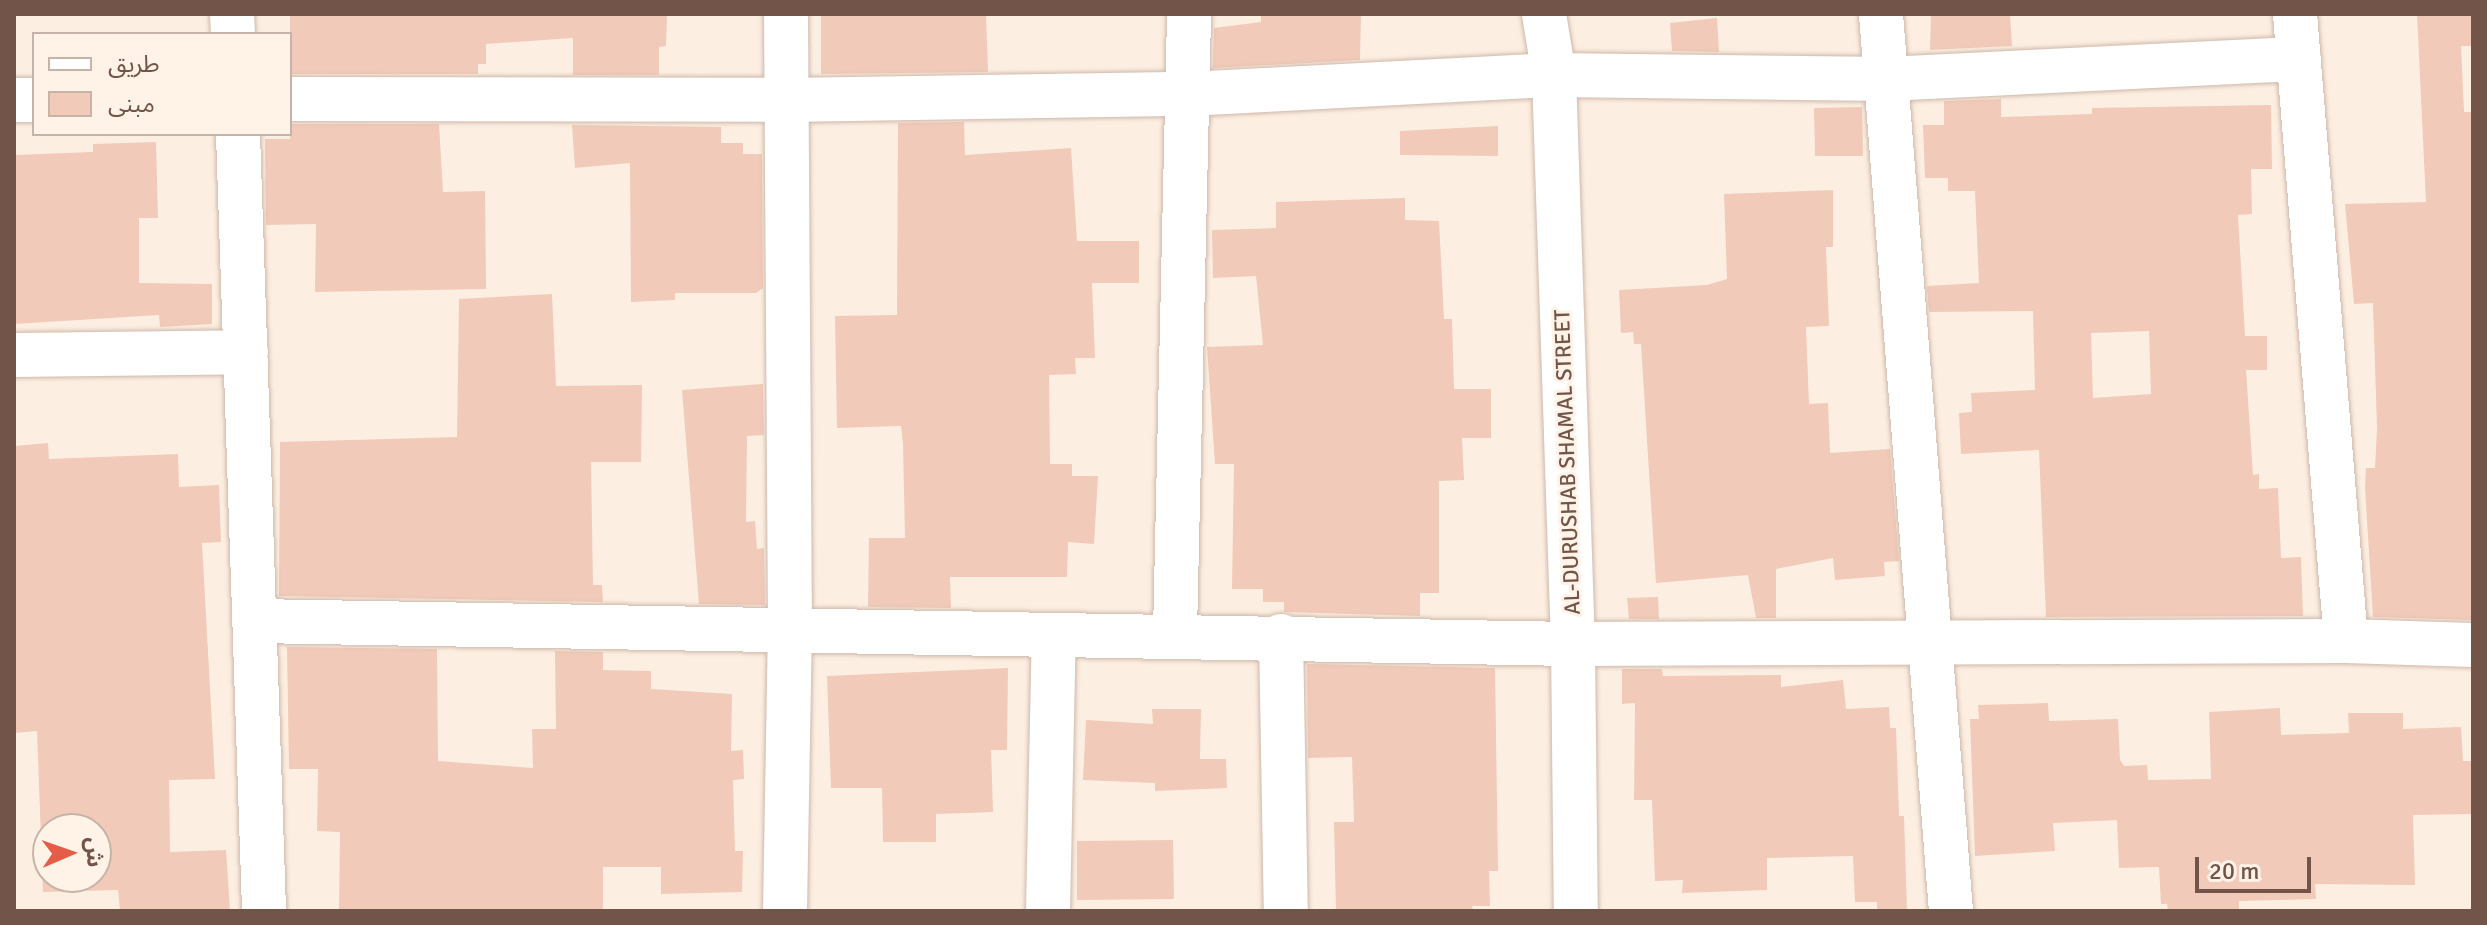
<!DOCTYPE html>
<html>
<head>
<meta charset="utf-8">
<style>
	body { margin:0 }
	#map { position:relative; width:2487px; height:925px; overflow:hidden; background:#fcefe1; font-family:Signika,"Noto Sans Arabic",sans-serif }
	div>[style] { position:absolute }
	.building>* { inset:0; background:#f1cab9 }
	.roads { filter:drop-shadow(0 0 2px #cfb8ab) drop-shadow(0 0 2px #cfb8ab) }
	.minor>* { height:44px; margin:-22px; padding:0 22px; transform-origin:22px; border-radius:22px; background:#fff }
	span { translate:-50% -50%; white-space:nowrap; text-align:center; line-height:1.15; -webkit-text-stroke:6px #fff3e7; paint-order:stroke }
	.street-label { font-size:22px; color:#735449 }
	.frame { position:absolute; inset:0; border:16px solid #735449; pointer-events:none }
	.legend { position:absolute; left:32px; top:32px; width:260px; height:104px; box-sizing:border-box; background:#fff3e7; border:2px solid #c7b3a8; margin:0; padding:10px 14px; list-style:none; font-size:24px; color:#735449 }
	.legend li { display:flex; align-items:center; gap:16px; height:40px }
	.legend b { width:40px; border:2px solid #c7b3a8 }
	.north { position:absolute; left:32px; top:813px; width:80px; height:80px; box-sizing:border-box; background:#fff3e7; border:2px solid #c7b3a8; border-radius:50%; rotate:88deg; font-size:22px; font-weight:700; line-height:32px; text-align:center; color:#735449 }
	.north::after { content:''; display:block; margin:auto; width:28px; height:36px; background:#e55c47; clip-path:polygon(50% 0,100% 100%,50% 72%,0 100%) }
	.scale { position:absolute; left:2195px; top:857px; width:116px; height:36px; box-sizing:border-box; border:4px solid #735449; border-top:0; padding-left:10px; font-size:24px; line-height:28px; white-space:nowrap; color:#735449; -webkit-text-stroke:6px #fff3e7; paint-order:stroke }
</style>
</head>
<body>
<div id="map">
	<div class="building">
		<i style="clip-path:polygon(290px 14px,667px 14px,666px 46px,659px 47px,659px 75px,573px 75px,573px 38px,486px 44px,486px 64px,478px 64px,478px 74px,290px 74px)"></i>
		<i style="clip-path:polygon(821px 14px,986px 14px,988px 72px,821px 74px)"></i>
		<i style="clip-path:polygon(1261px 14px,1361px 14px,1360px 60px,1213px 68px,1214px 28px,1261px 22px)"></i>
		<i style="clip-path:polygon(1931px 14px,2010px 14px,2012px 46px,1930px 50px)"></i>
		<i style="clip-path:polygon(2417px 14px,2473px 14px,2473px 46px,2461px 46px,2464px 112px,2473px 112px,2473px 620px,2373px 617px,2365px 488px,2366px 468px,2375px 468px,2377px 429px,2373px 303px,2354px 304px,2345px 204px,2426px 202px)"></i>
		<i style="clip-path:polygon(1717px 18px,1719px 52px,1672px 51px,1670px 23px)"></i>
		<i style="clip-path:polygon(evenodd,2001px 99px,2001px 117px,2092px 114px,2092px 108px,2271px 105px,2272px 169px,2251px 169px,2252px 214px,2238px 215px,2245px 336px,2267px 336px,2267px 370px,2246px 370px,2253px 475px,2259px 474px,2259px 489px,2278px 488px,2281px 558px,2301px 557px,2303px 616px,2046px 617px,2039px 450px,1961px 454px,1959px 413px,1972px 412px,1971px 393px,2035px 390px,2033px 311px,1929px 312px,1927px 286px,1979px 283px,1975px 191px,1948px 191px,1948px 178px,1925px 178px,1923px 125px,1944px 125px,1944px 101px,2001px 99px,2149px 331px,2151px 394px,2093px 398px,2091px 333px,2149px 331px)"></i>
		<i style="clip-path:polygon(1862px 107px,1863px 156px,1815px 156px,1814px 108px)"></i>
		<i style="clip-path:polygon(964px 122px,965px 155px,1071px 148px,1077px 241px,1139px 241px,1139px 283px,1092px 283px,1095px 358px,1075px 358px,1076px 374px,1049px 375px,1050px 464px,1072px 464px,1072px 476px,1098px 476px,1094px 544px,1068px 542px,1067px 577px,950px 577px,951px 608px,868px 607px,869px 538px,905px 538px,903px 443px,901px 426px,837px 428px,835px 316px,897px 315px,898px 123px)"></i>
		<i style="clip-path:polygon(290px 124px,439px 124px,443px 192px,485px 191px,486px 289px,315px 292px,316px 224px,266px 225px,265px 139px,290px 139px)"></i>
		<i style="clip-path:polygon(572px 125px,721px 127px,721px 143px,743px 143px,743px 154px,762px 154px,763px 288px,756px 293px,675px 293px,675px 300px,631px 302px,630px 163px,575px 168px)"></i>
		<i style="clip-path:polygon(1498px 126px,1498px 156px,1400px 155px,1400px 131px)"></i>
		<i style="clip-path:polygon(156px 142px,158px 218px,139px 218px,139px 283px,212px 284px,212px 324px,160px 327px,159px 315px,14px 324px,14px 155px,93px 152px,93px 144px)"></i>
		<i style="clip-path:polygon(1833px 190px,1833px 247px,1826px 247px,1829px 326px,1806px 327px,1809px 404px,1828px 403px,1830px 453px,1890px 449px,1899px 561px,1884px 562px,1885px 576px,1835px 580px,1833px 558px,1776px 569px,1776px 618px,1756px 618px,1748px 575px,1656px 583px,1641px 344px,1634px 344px,1633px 332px,1621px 333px,1619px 290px,1707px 285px,1727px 279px,1724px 194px)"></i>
		<i style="clip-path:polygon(1405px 198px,1405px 220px,1439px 221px,1444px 319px,1452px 319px,1454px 389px,1491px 389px,1491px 438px,1462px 438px,1464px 480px,1439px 481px,1439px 593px,1420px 593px,1420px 616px,1284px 612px,1284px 602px,1263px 602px,1263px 589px,1232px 589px,1234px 464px,1215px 464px,1207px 347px,1263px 345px,1256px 276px,1213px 278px,1212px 230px,1276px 228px,1276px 202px)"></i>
		<i style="clip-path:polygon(552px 294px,556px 386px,642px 385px,641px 462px,591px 462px,593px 585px,602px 585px,603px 602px,279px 596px,280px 442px,457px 437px,459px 299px)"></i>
		<i style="clip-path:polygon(763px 384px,764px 435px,747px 436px,746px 522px,755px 521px,757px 549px,764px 548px,765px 605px,699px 604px,682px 390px)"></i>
		<i style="clip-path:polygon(evenodd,48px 443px,49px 459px,178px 454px,179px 487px,219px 485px,221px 542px,202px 543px,215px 779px,169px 780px,170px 852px,226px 850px,230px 911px,120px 911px,118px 890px,43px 892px,37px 731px,14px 733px,14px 446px,48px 443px,48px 829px,96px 829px,96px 877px,48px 877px,48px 829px)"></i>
		<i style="clip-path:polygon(1658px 597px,1659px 619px,1629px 619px,1627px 598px)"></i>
		<i style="clip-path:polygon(287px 647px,437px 649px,438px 761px,533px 768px,532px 729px,556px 729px,555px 651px,603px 652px,603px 670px,651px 671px,651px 689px,732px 694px,731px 751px,743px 750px,744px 779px,733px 780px,735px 851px,743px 851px,742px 892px,661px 894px,661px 867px,603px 867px,603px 911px,339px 911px,340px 832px,317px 831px,318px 769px,289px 769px)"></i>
		<i style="clip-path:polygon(1307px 664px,1495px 668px,1498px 871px,1489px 871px,1490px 906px,1472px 906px,1473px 911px,1336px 911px,1334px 822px,1354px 822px,1352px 757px,1308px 758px)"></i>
		<i style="clip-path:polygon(1008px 668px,1007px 750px,991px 750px,993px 812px,936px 814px,936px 842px,883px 842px,882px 788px,831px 788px,827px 676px)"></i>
		<i style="clip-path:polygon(1622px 669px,1662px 669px,1663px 676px,1781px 675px,1781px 687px,1843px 680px,1846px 709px,1889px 707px,1890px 728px,1896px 728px,1899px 816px,1904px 816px,1907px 911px,1877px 911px,1877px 902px,1855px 902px,1853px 856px,1767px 858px,1767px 890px,1682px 893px,1683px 880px,1655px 881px,1652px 800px,1634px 800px,1635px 703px,1622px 704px)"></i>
		<i style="clip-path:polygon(2048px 703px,2049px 721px,2118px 719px,2120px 760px,2124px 766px,2147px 765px,2148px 780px,2211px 779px,2209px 712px,2280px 708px,2281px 735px,2349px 733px,2348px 713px,2403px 713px,2403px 729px,2461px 727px,2463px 761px,2473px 761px,2473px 814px,2413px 815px,2415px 885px,2315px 884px,2316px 899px,2239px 901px,2239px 911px,2168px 911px,2167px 904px,2161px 904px,2159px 867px,2119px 868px,2117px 820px,2053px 823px,2055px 851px,1975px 856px,1970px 719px,1979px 719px,1978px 705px)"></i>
		<i style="clip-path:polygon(1152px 709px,1201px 709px,1200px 759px,1226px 759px,1227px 788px,1155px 791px,1155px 783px,1083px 780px,1086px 720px,1153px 724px)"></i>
		<i style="clip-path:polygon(1173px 840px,1174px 899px,1077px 900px,1077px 841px)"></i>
	</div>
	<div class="roads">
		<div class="minor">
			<i style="left:232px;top:14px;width:20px;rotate:87deg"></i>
			<i style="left:1544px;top:14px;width:62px;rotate:80.7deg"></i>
			<i style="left:1554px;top:75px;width:569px;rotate:88.09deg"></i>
			<i style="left:1573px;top:644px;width:267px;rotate:89.4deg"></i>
			<i style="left:1881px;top:14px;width:900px;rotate:85.54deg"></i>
			<i style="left:2295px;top:14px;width:629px;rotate:85.35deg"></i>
			<i style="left:290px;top:99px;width:496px;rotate:0.1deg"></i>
			<i style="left:786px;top:100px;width:402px;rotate:-0.9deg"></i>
			<i style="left:1188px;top:94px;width:366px;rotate:-3deg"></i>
			<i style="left:1554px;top:75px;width:334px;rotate:0.7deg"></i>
			<i style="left:1888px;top:79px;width:411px;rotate:-2.8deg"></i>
			<i style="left:14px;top:100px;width:20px"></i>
			<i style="left:238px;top:134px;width:777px;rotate:88.08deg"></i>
			<i style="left:14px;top:355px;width:232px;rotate:-0.7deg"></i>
			<i style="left:255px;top:621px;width:1318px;rotate:1deg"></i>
			<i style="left:1573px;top:644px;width:773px;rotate:-0.22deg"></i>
			<i style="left:2346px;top:641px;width:127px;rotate:1.8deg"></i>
			<i style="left:1175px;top:633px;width:619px;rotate:-88.7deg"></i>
			<i style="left:1281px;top:636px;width:275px;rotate:89deg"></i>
			<i style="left:785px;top:911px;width:280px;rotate:-89deg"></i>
			<i style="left:790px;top:631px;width:617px;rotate:-90.37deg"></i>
			<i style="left:1048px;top:911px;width:276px;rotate:-88.8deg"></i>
		</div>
	</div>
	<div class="street-label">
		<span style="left:1567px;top:462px;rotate:-92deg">AL-DURUSHAB SHAMAL STREET</span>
	</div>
	<div class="frame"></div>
	<ul class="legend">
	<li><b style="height:10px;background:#fff"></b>طريق</li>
	<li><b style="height:22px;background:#f1cab9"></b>مبنى</li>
	</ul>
	<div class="north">ش</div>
	<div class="scale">20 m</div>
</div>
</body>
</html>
